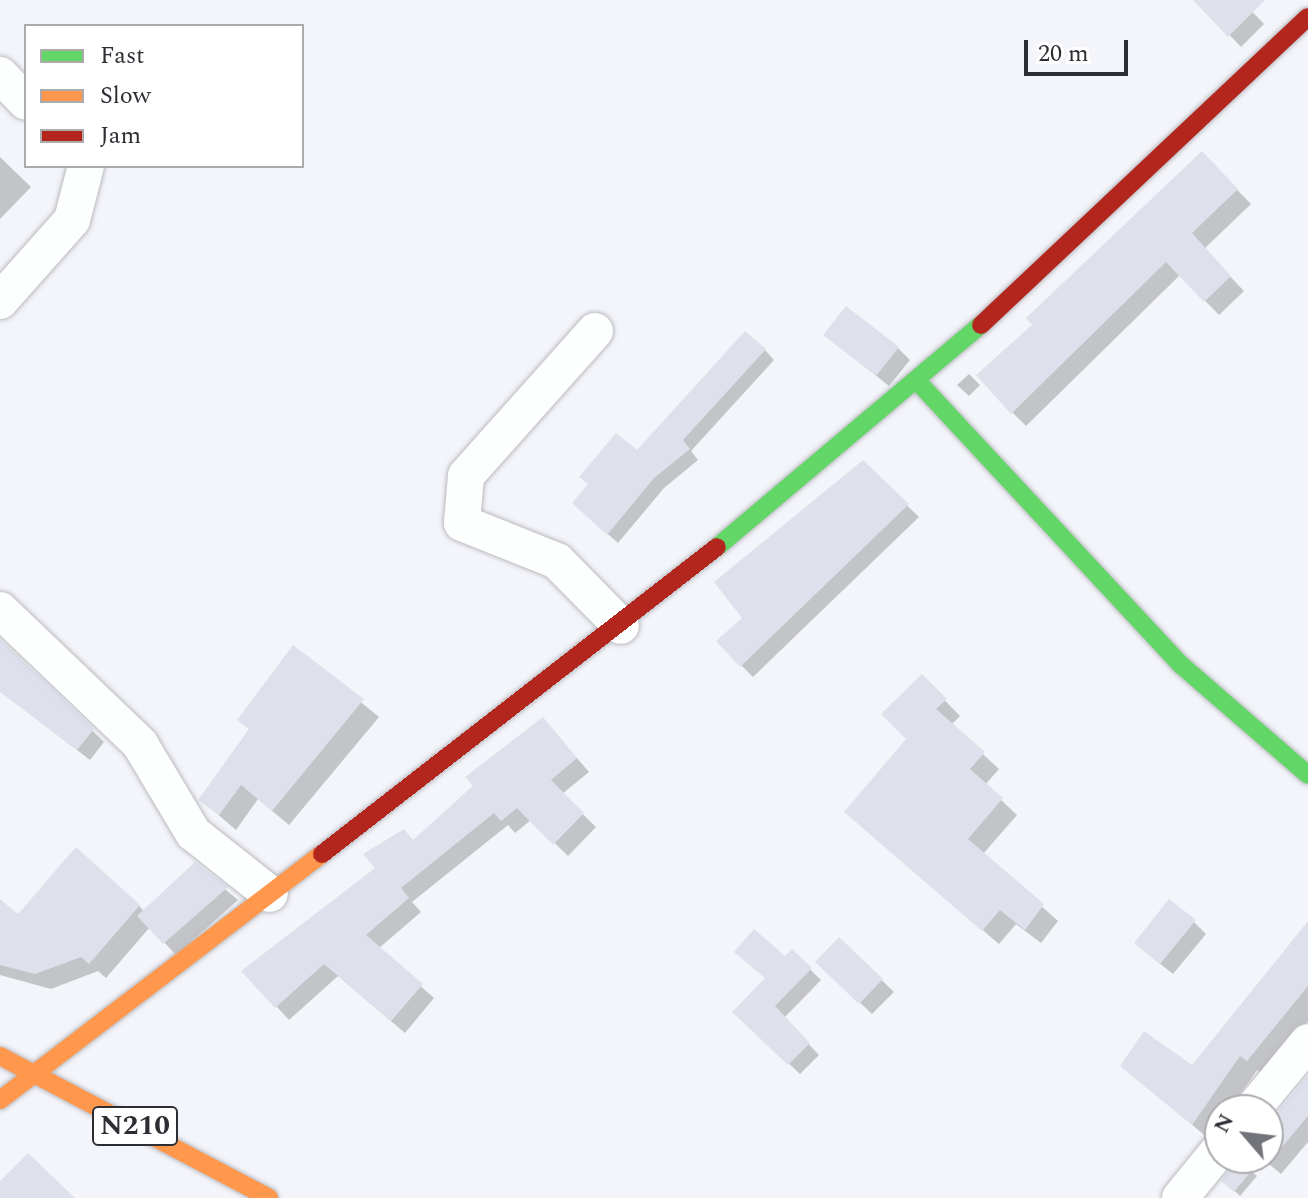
<!DOCTYPE html>
<html>
<head>
<meta charset="utf-8">
<style>
	body { margin:0 }
	#map { position:relative; width:1308px; height:1198px; overflow:hidden; background:#f4f5fa; font-family:Spectral,serif }
	div>[style] { position:absolute }
	.shadow>* { inset:0; background:#0003 }
	.building>* { inset:0; background:#dee0ec }
	.roads { filter:drop-shadow(0 0 2px #babbc0) drop-shadow(0 0 2px #babbc0) }
	.street>* { height:36px; margin:-18px; padding:0 18px; transform-origin:18px; border-radius:18px; background:#fdfefe }
	.fast>* { height:18px; margin:-9px; padding:0 9px; transform-origin:9px; border-radius:9px; background:#63d668 }
	.slow>* { height:18px; margin:-9px; padding:0 9px; transform-origin:9px; border-radius:9px; background:#ff974d }
	.jam>* { height:18px; margin:-9px; padding:0 9px; transform-origin:9px; border-radius:9px; background:#b3261e }
	span { translate:-50% -50%; white-space:nowrap; text-align:center; line-height:1.15; -webkit-text-stroke:6px #fff; paint-order:stroke }
	.shield-label span { padding:2px 6px; background:#fff; border:2px solid; border-radius:6px; -webkit-text-stroke-width:0 }
	.shield-label { font-size:28px; color:#2d2e34; font-weight:700 }
	.legend { position:absolute; left:24px; top:24px; width:280px; height:144px; box-sizing:border-box; background:#fff; border:2px solid #ababae; margin:0; padding:10px 14px; list-style:none; font-size:24px; color:#2d2e34 }
	.legend li { display:flex; align-items:center; gap:16px; height:40px }
	.legend b { width:40px; border:2px solid #ababae }
	.north { position:absolute; left:1204px; top:1094px; width:80px; height:80px; box-sizing:border-box; background:#fff; border:2px solid #ababae; border-radius:50%; rotate:298deg; font-size:22px; font-weight:700; line-height:32px; text-align:center; color:#2d2e34 }
	.north::after { content:''; display:block; margin:auto; width:28px; height:36px; background:#737479; clip-path:polygon(50% 0,100% 100%,50% 72%,0 100%) }
	.scale { position:absolute; left:1024px; top:40px; width:104px; height:36px; box-sizing:border-box; border:4px solid #2d2e34; border-top:0; padding-left:10px; font-size:24px; line-height:28px; white-space:nowrap; color:#2d2e34; -webkit-text-stroke:6px #fff; paint-order:stroke }
</style>
</head>
<body>
<div id="map">
	<div class="shadow">
		<i style="clip-path:polygon(1196px 0,1241px 0,1264px 24px,1241px 47px)"></i>
		<i style="clip-path:polygon(1202px 154px,1251px 204px,1204px 249px,1244px 291px,1219px 315px,1180px 275px,1026px 426px,1012px 412px,1035px 325px)"></i>
		<i style="clip-path:polygon(0 157px,31px 187px,0 219px)"></i>
		<i style="clip-path:polygon(826px 335px,898px 348px,910px 360px,889px 386px)"></i>
		<i style="clip-path:polygon(765px 350px,774px 360px,691px 451px,698px 460px,664px 488px,618px 543px,584px 513px)"></i>
		<i style="clip-path:polygon(969px 374px,980px 385px,969px 396px,957px 385px)"></i>
		<i style="clip-path:polygon(863px 463px,919px 517px,753px 677px,741px 665px,745px 618px)"></i>
		<i style="clip-path:polygon(0 640px,104px 742px,90px 760px,0 691px)"></i>
		<i style="clip-path:polygon(294px 648px,379px 717px,289px 825px,258px 799px,236px 830px,200px 799px,250px 730px)"></i>
		<i style="clip-path:polygon(922px 677px,960px 716px,951px 725px,999px 769px,985px 785px,1017px 815px,983px 854px,1058px 921px,1041px 943px,1016px 924px,999px 944px,862px 827px,909px 739px)"></i>
		<i style="clip-path:polygon(543px 719px,589px 772px,562px 794px,596px 827px,568px 856px,531px 820px,515px 833px,508px 825px,412px 902px,421px 912px,378px 949px,434px 998px,405px 1033px,338px 976px,289px 1020px,244px 971px,414px 842px)"></i>
		<i style="clip-path:polygon(195px 864px,238px 900px,176px 955px,150px 927px,106px 978px,98px 971px,51px 989px,0 975px,0 902px,18px 917px,139px 906px,145px 912px)"></i>
		<i style="clip-path:polygon(1194px 922px,1206px 934px,1173px 974px,1149px 955px)"></i>
		<i style="clip-path:polygon(1308px 924px,1308px 1021px,1264px 1076px,1257px 1070px,1229px 1110px,1220px 1110px,1220px 1123px,1209px 1139px,1122px 1066px,1192px 1068px)"></i>
		<i style="clip-path:polygon(839px 939px,894px 992px,872px 1014px,818px 962px)"></i>
		<i style="clip-path:polygon(792px 952px,821px 980px,784px 1018px,819px 1055px,800px 1074px,735px 1012px)"></i>
		<i style="clip-path:polygon(1308px 1078px,1308px 1142px,1281px 1174px,1262px 1158px,1268px 1158px,1268px 1126px)"></i>
		<i style="clip-path:polygon(1239px 1160px,1257px 1176px,1240px 1196px,1224px 1181px)"></i>
	</div>
	<div class="building">
		<i style="clip-path:polygon(1193px 0,1265px 0,1228px 37px)"></i>
		<i style="clip-path:polygon(1202px 151px,1238px 189px,1192px 233px,1231px 276px,1204px 302px,1166px 262px,1011px 414px,976px 375px,1032px 325px,1026px 318px)"></i>
		<i style="clip-path:polygon(846px 306px,899px 347px,876px 376px,823px 335px)"></i>
		<i style="clip-path:polygon(745px 331px,766px 349px,683px 440px,690px 449px,654px 478px,607px 535px,572px 503px,588px 484px,579px 477px,616px 433px,637px 450px)"></i>
		<i style="clip-path:polygon(863px 460px,909px 504px,740px 667px,716px 641px,742px 618px,714px 582px)"></i>
		<i style="clip-path:polygon(0 639px,94px 729px,77px 750px,0 692px)"></i>
		<i style="clip-path:polygon(293px 645px,364px 699px,272px 811px,241px 785px,219px 815px,198px 800px,249px 729px,237px 720px)"></i>
		<i style="clip-path:polygon(922px 674px,947px 699px,936px 709px,985px 752px,970px 769px,1003px 798px,968px 839px,1044px 904px,1025px 930px,1000px 910px,982px 931px,844px 812px,906px 739px,881px 714px)"></i>
		<i style="clip-path:polygon(543px 717px,577px 758px,551px 780px,584px 813px,553px 845px,517px 808px,501px 821px,494px 813px,401px 888px,409px 898px,366px 935px,423px 984px,391px 1021px,324px 964px,275px 1008px,241px 971px,375px 868px,363px 854px,404px 829px,413px 840px,473px 786px,465px 777px)"></i>
		<i style="clip-path:polygon(76px 847px,140px 905px,89px 964px,81px 957px,35px 974px,0 965px,0 899px,18px 914px)"></i>
		<i style="clip-path:polygon(195px 862px,228px 887px,163px 944px,137px 916px)"></i>
		<i style="clip-path:polygon(1169px 899px,1196px 920px,1160px 964px,1134px 943px)"></i>
		<i style="clip-path:polygon(1308px 921px,1308px 986px,1247px 1061px,1240px 1056px,1192px 1125px,1120px 1066px,1144px 1031px,1192px 1065px)"></i>
		<i style="clip-path:polygon(754px 929px,785px 956px,792px 949px,812px 968px,775px 1006px,810px 1043px,788px 1065px,732px 1012px,765px 978px,734px 952px)"></i>
		<i style="clip-path:polygon(839px 937px,883px 979px,859px 1004px,815px 962px)"></i>
		<i style="clip-path:polygon(1308px 1075px,1308px 1116px,1268px 1164px,1268px 1124px)"></i>
		<i style="clip-path:polygon(28px 1153px,75px 1198px,0 1198px,0 1181px)"></i>
		<i style="clip-path:polygon(1238px 1158px,1262px 1158px,1234px 1192px,1221px 1181px)"></i>
	</div>
	<div class="roads">
		<div class="street">
			<i style="left:0;top:75px;width:37px;rotate:46deg"></i>
			<i style="left:0;top:301px;width:108px;rotate:-48.4deg"></i>
			<i style="left:72px;top:220px;width:56px;rotate:-75.5deg"></i>
			<i style="left:595px;top:331px;width:194px;rotate:131.7deg"></i>
			<i style="left:466px;top:476px;width:47px;rotate:94.9deg"></i>
			<i style="left:462px;top:523px;width:102px;rotate:21.8deg"></i>
			<i style="left:557px;top:561px;width:91px;rotate:45.4deg"></i>
			<i style="left:0;top:610px;width:194px;rotate:43.7deg"></i>
			<i style="left:140px;top:744px;width:104px;rotate:59.2deg"></i>
			<i style="left:193px;top:833px;width:98px;rotate:38.4deg"></i>
			<i style="left:1252px;top:1110px;width:88px;rotate:-50.5deg"></i>
			<i style="left:1180px;top:1198px;width:63px;rotate:-50.8deg"></i>
		</div>
		<div class="fast">
			<i style="left:918px;top:382px;width:385px;rotate:47.1deg"></i>
			<i style="left:1180px;top:664px;width:169px;rotate:40.9deg"></i>
			<i style="left:717px;top:547px;width:345px;rotate:-40.1deg"></i>
		</div>
		<div class="slow">
			<i style="left:0;top:1056px;width:304px;rotate:27.8deg"></i>
			<i style="left:0;top:1100px;width:405px;rotate:-37.4deg"></i>
		</div>
		<div class="jam">
			<i style="left:981px;top:325px;width:449px;rotate:-43.3deg"></i>
			<i style="left:322px;top:854px;width:500px;rotate:-37.85deg"></i>
		</div>
	</div>
	<div class="shield-label">
		<span style="left:135px;top:1126px">N210</span>
	</div>
	<ul class="legend">
	<li><b style="height:10px;background:#63d668"></b>Fast</li>
	<li><b style="height:10px;background:#ff974d"></b>Slow</li>
	<li><b style="height:10px;background:#b3261e"></b>Jam</li>
	</ul>
	<div class="north">N</div>
	<div class="scale">20 m</div>
</div>
</body>
</html>
